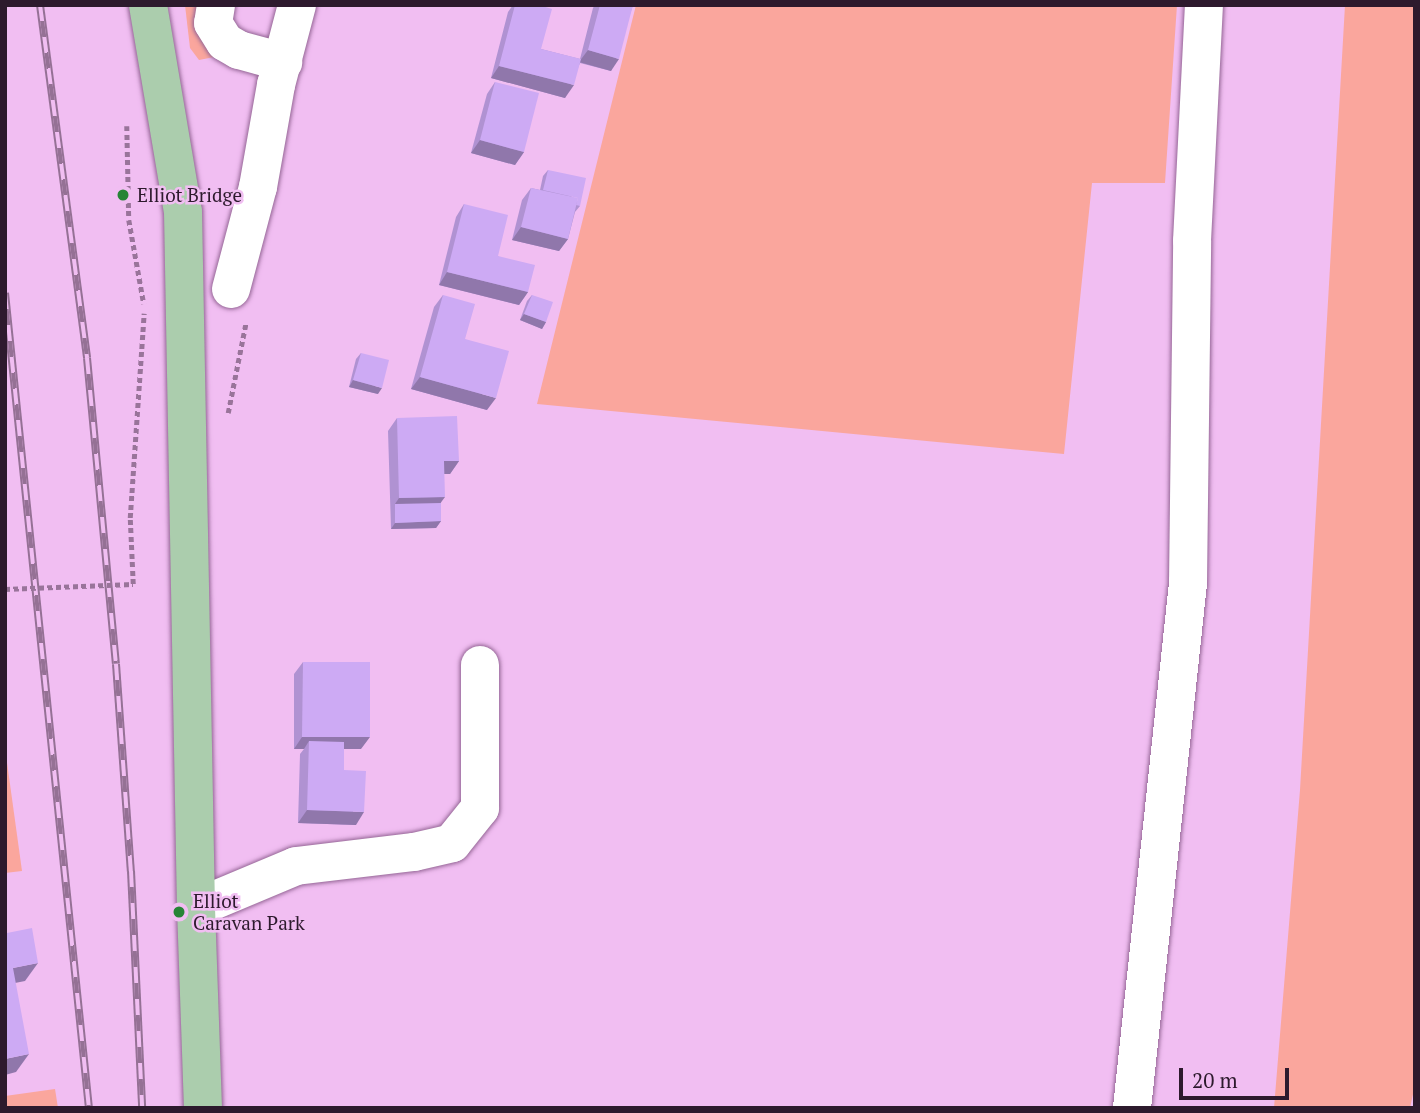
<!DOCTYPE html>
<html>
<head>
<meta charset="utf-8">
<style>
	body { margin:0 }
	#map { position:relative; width:1420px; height:1113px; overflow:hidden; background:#f1bef2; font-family:"PT Serif",serif }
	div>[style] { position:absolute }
	.green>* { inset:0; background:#faa69d }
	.path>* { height:4.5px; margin-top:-2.25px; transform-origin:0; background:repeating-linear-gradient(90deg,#99749a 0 5px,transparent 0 8.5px) }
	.roads { filter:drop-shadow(0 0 2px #956696) drop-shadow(0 0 2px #956696) }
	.minor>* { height:38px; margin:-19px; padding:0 19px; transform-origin:19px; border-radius:19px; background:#fff }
	.major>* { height:38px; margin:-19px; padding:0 19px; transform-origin:19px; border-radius:19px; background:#abcdad }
	.rail>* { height:8px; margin-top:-4px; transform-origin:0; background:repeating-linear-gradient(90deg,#f1bef2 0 16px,#957195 0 32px); box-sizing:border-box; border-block:2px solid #957195 }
	.path-bridge>* { height:4.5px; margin-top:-2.25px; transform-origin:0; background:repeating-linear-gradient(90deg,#99749a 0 5px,transparent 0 8.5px) }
	.wall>* { inset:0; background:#b092d2 }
	.shaded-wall>* { inset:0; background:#9077ab }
	.building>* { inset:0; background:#cdaaf4 }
	.dots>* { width:19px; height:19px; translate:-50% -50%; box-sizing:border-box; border:4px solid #f1bef2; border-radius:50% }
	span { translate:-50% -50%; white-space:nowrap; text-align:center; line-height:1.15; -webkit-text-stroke:5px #f1bef2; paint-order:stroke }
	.poi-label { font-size:19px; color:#2d1a2d }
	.left { translate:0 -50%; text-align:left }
	.frame { position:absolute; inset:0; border:7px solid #2d1a2d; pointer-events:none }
	.scale { position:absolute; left:1179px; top:1068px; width:110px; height:32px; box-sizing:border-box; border:4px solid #2d1a2d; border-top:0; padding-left:9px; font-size:21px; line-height:24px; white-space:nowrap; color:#2d1a2d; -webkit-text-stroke:5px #f1bef2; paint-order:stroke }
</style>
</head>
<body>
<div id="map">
	<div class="green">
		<i style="clip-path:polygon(185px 5px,199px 5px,214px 57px,199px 60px,190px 48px)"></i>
		<i style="clip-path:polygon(636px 5px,1177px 5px,1165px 183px,1092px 183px,1064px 454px,537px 404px)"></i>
		<i style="clip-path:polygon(1345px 5px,1415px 5px,1415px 1085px,1410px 1108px,1274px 1108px,1300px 790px)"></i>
		<i style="clip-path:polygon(5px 748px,22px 871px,5px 873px)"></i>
		<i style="clip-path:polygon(55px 1089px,58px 1108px,5px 1108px,5px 1096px)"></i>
	</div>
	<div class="path">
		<i style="left:127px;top:126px;width:94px;rotate:88.8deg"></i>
		<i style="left:129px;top:220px;width:85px;rotate:79.9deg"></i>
		<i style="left:228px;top:413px;width:93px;rotate:-78.8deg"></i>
		<i style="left:133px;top:584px;width:66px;rotate:-92.6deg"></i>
		<i style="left:130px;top:518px;width:205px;rotate:-86.1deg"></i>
	</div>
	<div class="roads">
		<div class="minor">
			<i style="left:216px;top:5px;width:18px;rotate:99deg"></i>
			<i style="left:213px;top:23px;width:22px;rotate:58deg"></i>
			<i style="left:225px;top:42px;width:16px;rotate:30deg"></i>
			<i style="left:239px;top:50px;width:46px;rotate:15.3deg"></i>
			<i style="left:231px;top:289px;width:106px;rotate:-75.2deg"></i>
			<i style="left:258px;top:187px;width:104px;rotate:-80deg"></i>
			<i style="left:276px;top:85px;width:83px;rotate:-75.3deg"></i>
			<i style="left:196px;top:908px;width:108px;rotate:-22.8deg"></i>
			<i style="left:296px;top:866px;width:119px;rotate:-6.8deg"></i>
			<i style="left:414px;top:852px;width:39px;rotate:-13deg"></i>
			<i style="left:452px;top:843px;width:45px;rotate:-51.3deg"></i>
			<i style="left:480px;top:808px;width:143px;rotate:-90deg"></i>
			<i style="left:1132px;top:1108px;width:528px;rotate:-83.91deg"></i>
			<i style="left:1188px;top:583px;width:342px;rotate:-89.3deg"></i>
			<i style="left:1192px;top:241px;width:236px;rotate:-87.1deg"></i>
		</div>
		<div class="major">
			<i style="left:148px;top:5px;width:210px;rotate:80.4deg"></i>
			<i style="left:183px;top:212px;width:696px;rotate:88.93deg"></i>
			<i style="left:196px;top:908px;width:200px;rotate:88deg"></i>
		</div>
	</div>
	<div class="rail">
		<i style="left:40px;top:5px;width:356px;rotate:82.4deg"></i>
		<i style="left:87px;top:358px;width:307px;rotate:84.6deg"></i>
		<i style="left:116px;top:664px;width:208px;rotate:85.9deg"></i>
		<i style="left:131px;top:871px;width:237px;rotate:87.3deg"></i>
		<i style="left:5px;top:293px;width:819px;rotate:84.12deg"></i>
	</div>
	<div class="path-bridge">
		<i style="left:5px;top:589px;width:128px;rotate:-2.2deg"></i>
	</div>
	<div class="wall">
		<i style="clip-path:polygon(513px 5px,539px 5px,541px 49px,580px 59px,593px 8px,595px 5px,633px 5px,611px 71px,580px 63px,565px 98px,491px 78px,508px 12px)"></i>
		<i style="clip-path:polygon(495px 82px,524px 152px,515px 165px,471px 153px,487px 94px)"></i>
		<i style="clip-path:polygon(548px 170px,580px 206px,575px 212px,568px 239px,559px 251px,512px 240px,522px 200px,531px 188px,540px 190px,543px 176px)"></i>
		<i style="clip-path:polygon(464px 204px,498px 256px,528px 292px,519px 305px,439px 285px,456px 217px)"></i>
		<i style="clip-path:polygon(443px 295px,465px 339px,487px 410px,411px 389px,434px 307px)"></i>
		<i style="clip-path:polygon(532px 295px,546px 322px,542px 329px,520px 320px,527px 301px)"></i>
		<i style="clip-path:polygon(361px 353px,378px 394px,349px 387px,356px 359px)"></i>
		<i style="clip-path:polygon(397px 418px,459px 461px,450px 474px,444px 474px,441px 503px,441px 521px,436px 528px,391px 529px,388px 431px)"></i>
		<i style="clip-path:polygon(303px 662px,361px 749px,344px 749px,344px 770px,356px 825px,298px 823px,300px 754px,304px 749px,294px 749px,294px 674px)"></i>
	</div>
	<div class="shaded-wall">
		<i style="clip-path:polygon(588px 50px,619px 59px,611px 71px,579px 62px)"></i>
		<i style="clip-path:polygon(499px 66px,574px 85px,565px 98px,491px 78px)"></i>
		<i style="clip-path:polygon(480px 140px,524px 152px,515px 165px,471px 153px)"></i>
		<i style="clip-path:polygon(521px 227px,568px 239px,559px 251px,512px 240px)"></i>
		<i style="clip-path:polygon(447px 272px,528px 292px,519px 305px,439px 285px)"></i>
		<i style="clip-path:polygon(524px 314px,546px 322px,542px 329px,520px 320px)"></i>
		<i style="clip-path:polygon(420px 377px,496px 398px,487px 410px,411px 389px)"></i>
		<i style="clip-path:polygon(353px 380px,382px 388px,378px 394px,349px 387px)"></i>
		<i style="clip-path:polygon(444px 461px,459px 461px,450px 474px,436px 474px)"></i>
		<i style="clip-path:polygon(445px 497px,436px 509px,395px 504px,399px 498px)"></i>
		<i style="clip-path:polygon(441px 521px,436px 528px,391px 529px,395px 523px)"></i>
		<i style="clip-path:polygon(302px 737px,370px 737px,361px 749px,309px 749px,309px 741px,304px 749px,294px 749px)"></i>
		<i style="clip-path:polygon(307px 810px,364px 812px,356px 825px,298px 823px)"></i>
		<i style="clip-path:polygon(38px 963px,25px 981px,5px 985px,13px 968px)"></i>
		<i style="clip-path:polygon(29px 1054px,16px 1072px,5px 1075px,5px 1059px)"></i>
	</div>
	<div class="building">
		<i style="clip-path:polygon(515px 5px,539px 5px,552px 9px,541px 49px,581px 59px,574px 85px,499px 66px)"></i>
		<i style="clip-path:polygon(600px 5px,633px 5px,619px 59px,588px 50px)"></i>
		<i style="clip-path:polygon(495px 82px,539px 93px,524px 152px,480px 140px)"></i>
		<i style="clip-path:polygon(548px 170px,586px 178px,580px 206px,576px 205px,578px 198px,543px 190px)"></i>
		<i style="clip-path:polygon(531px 188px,578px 198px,568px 239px,521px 227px)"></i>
		<i style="clip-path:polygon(464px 204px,508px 215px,498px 256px,535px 265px,528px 292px,447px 272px)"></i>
		<i style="clip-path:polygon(443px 295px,475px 304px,465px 339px,509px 351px,496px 398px,420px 377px)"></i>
		<i style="clip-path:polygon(532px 295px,553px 302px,546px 322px,524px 314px)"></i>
		<i style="clip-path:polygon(361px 353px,389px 360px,382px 388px,353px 380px)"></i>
		<i style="clip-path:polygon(457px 416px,459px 461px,444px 461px,445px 497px,399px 498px,397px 418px)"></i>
		<i style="clip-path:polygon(441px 503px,441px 521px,395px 523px,395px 504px)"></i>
		<i style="clip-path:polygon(303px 662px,370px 662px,370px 737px,302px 737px)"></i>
		<i style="clip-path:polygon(309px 741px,344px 742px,344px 770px,366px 771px,364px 812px,307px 810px)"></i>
		<i style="clip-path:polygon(5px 922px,7px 933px,32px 928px,38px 963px,13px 968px,29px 1054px,5px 1059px)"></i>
	</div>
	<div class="dots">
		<i style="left:123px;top:195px;background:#278436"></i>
		<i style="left:179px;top:912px;background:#278436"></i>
	</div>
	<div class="poi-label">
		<span class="left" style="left:137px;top:195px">Elliot Bridge</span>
		<span class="left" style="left:193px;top:912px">Elliot<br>Caravan Park</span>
	</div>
	<div class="frame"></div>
	<div class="scale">20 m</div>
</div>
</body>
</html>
